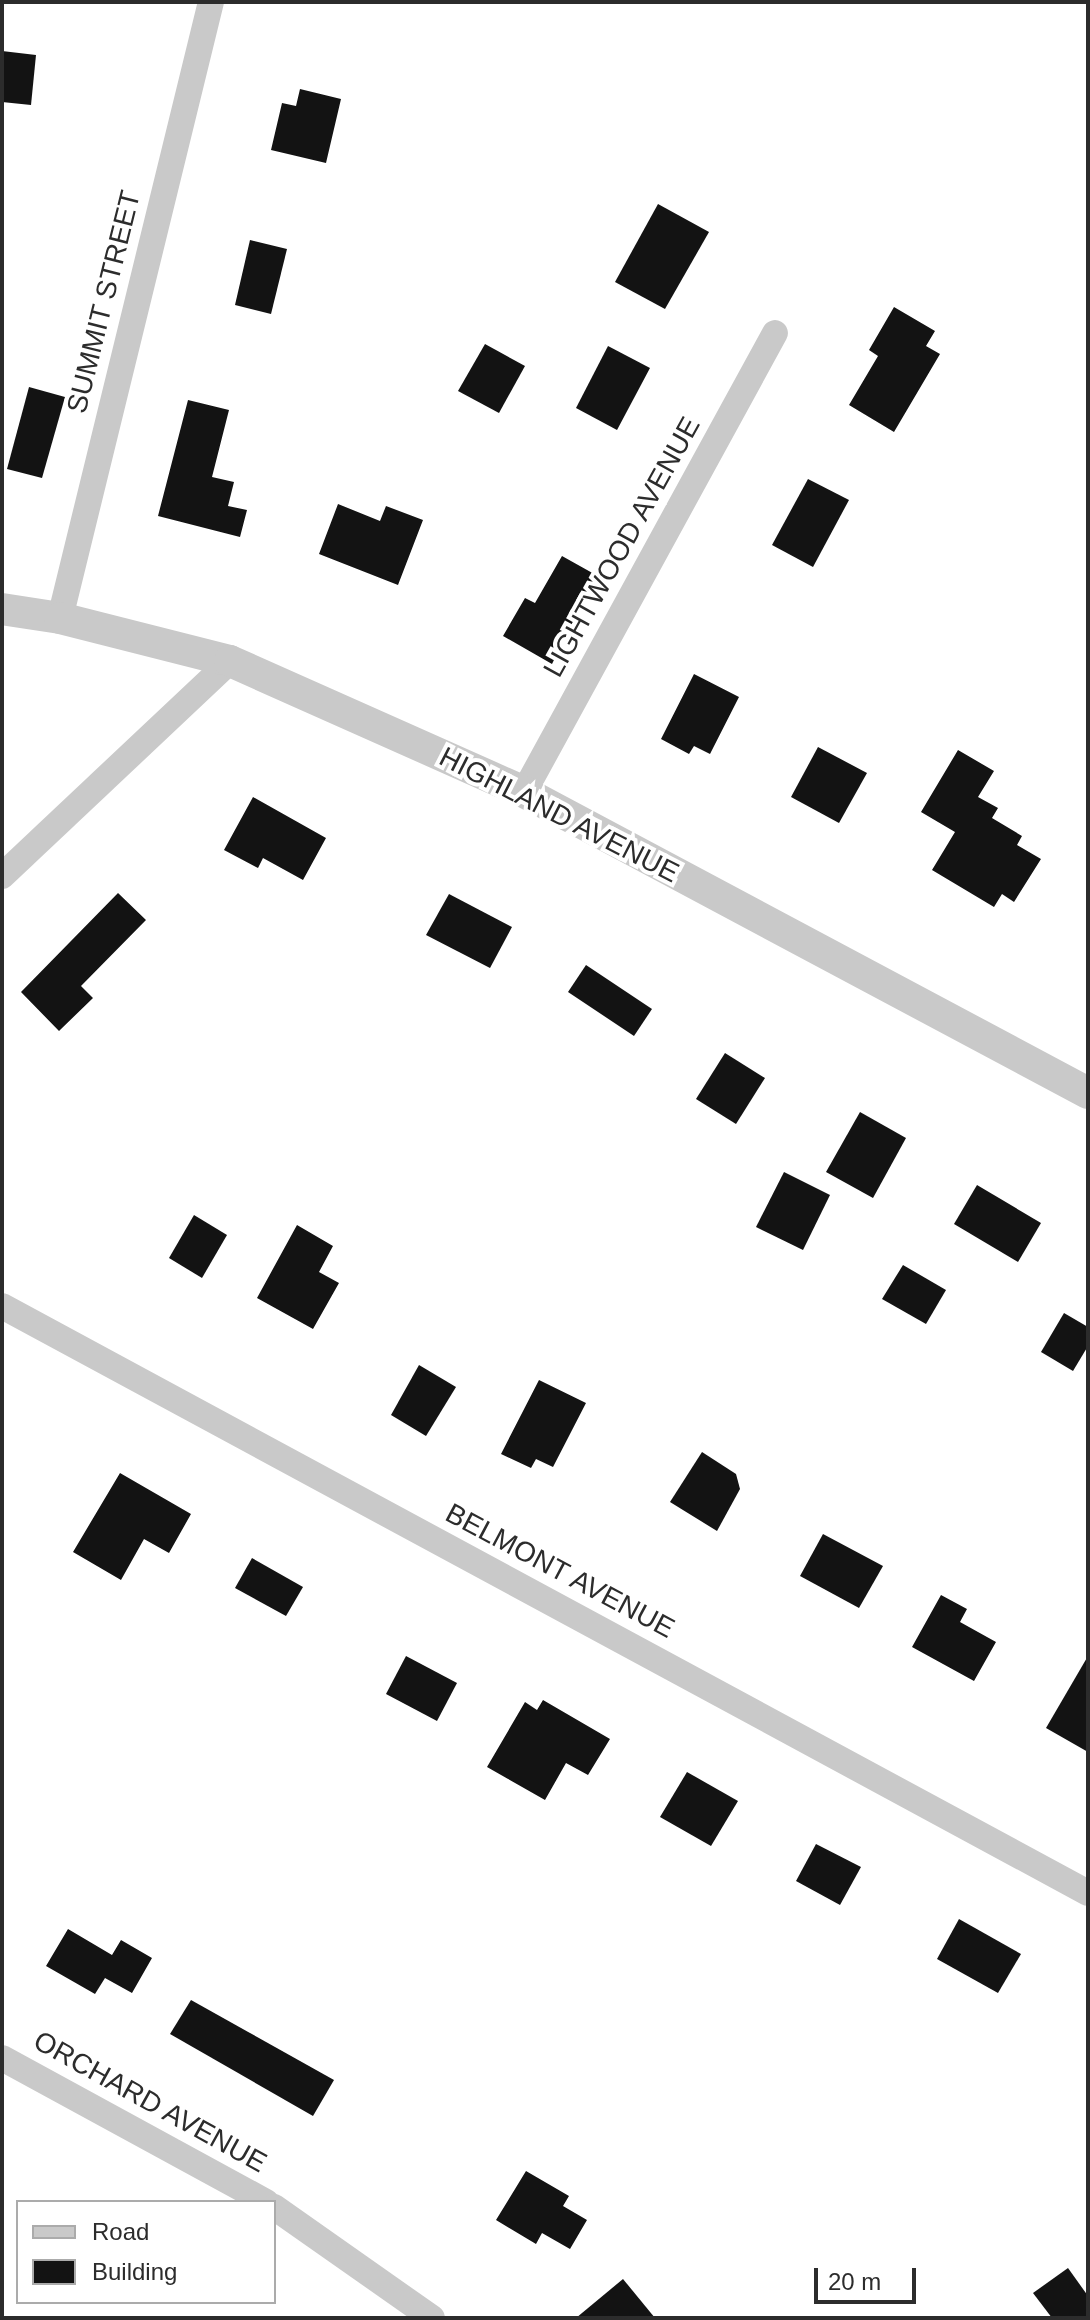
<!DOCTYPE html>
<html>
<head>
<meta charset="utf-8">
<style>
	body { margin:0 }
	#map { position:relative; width:1090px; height:2320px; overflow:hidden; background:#fff; font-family:Arial,sans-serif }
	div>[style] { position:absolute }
	.building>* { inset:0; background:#131313 }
	.minor>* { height:26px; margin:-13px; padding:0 13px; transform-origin:13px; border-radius:13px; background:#c9c9c9 }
	.tertiary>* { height:32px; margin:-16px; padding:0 16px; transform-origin:16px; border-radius:16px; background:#c9c9c9 }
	span { translate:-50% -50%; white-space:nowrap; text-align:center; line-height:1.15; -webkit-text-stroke:8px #fff; paint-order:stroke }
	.street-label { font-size:28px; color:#2c2c2c }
	.frame { position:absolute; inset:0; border:4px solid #2c2c2c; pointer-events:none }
	.legend { position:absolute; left:16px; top:2200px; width:260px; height:104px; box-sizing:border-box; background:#fff; border:2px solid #ababab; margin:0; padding:10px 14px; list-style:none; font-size:24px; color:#2c2c2c }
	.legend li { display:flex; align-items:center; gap:16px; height:40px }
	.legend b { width:40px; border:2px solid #ababab }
	.scale { position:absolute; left:814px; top:2268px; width:102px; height:36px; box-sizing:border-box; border:4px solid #2c2c2c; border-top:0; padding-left:10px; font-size:24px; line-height:28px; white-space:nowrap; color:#2c2c2c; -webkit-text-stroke:6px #fff; paint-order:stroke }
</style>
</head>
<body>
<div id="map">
	<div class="building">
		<i style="clip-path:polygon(2px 51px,36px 55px,31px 105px,2px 102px)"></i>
		<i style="clip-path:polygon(300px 89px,341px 99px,326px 163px,271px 150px,282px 103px,296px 106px)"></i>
		<i style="clip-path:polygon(658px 204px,709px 232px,665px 309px,615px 282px)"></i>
		<i style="clip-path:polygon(250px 240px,287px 249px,271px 314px,235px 305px)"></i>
		<i style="clip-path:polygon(894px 307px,935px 331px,926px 346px,940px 354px,894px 432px,849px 405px,878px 356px,869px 350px)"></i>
		<i style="clip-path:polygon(485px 344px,525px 366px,499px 413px,458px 391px)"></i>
		<i style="clip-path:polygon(608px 346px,650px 368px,617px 430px,576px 408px)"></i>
		<i style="clip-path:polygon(29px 387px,65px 397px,42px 478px,7px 469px)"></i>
		<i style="clip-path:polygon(188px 400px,229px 410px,212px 477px,234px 482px,228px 506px,247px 510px,240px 537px,158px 516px)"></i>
		<i style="clip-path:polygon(808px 479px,849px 500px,813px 567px,772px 545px)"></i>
		<i style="clip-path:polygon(338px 504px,380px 521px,386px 506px,423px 520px,398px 585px,319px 554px)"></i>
		<i style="clip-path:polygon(562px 556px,596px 575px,552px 664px,503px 636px,525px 598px,535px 603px)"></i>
		<i style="clip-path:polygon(694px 674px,739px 697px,710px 754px,694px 746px,689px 754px,661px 739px)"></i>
		<i style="clip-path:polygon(818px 747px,867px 773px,839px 823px,791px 797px)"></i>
		<i style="clip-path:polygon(958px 750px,994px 771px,978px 797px,998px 808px,992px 818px,1022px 836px,1017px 845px,1041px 859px,1014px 902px,1002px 894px,994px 907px,932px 870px,955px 832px,921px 812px)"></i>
		<i style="clip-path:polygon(253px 797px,326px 838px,303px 880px,263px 858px,258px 868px,224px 850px)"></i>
		<i style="clip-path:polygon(118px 893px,146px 920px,81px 986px,93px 998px,59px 1031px,21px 992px)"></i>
		<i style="clip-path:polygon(449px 894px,512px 927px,490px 968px,426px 935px)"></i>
		<i style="clip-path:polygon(586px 965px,652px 1009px,634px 1036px,568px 992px)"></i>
		<i style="clip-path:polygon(725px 1053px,765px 1078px,736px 1124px,696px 1099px)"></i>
		<i style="clip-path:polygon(860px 1112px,906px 1138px,873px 1198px,826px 1172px)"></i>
		<i style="clip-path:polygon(784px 1172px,830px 1195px,803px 1250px,756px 1227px)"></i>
		<i style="clip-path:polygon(977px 1185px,1041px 1223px,1018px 1262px,954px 1224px)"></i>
		<i style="clip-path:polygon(194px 1215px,227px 1235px,202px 1278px,169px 1258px)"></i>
		<i style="clip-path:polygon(297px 1225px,333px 1246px,319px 1272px,339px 1283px,313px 1329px,257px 1298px)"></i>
		<i style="clip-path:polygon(903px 1265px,946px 1290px,926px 1324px,882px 1299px)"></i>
		<i style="clip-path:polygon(1064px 1313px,1088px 1327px,1088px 1346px,1073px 1371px,1041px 1352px)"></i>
		<i style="clip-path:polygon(419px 1365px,456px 1387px,426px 1436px,391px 1415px)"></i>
		<i style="clip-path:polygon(539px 1380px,586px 1403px,553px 1467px,536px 1459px,531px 1468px,501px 1454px)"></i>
		<i style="clip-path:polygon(702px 1452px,736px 1474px,740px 1489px,717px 1531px,670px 1502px)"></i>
		<i style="clip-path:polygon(120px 1473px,191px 1514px,169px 1553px,144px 1539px,121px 1580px,73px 1552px)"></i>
		<i style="clip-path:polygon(823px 1534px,883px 1566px,859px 1608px,800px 1576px)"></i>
		<i style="clip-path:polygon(252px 1558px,303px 1587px,286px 1616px,235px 1588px)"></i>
		<i style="clip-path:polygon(941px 1595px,967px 1609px,960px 1622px,996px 1642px,974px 1681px,912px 1647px)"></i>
		<i style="clip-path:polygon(406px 1656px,457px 1683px,437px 1721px,386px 1694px)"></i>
		<i style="clip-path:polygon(1088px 1656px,1088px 1752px,1046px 1728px)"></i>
		<i style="clip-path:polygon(543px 1700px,610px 1739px,588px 1775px,566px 1763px,545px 1800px,487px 1767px,525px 1702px,537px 1710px)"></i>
		<i style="clip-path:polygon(687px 1772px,738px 1801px,711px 1846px,660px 1817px)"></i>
		<i style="clip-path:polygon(816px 1844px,861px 1867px,840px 1905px,796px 1881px)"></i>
		<i style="clip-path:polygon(959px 1919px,1021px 1954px,998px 1993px,937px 1959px)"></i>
		<i style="clip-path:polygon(68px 1929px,112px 1955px,121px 1940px,152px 1958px,132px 1993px,105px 1978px,95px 1994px,46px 1966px)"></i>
		<i style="clip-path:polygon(191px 2000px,334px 2080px,313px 2116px,170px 2034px)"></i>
		<i style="clip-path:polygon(526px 2171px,569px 2196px,563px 2206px,587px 2220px,570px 2249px,542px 2233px,536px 2244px,496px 2220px)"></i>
		<i style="clip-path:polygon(1068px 2268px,1088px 2296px,1088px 2318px,1052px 2318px,1033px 2293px)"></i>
		<i style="clip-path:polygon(623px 2279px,655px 2318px,576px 2318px)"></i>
	</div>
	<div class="minor">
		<i style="left:60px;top:618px;width:634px;rotate:-76.23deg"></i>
		<i style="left:524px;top:792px;width:523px;rotate:-61.33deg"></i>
		<i style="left:2px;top:876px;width:313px;rotate:-43.3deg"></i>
		<i style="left:2px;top:1306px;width:1234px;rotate:28.39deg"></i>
		<i style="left:2px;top:2058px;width:301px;rotate:28.6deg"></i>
		<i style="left:274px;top:2207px;width:193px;rotate:35.1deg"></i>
	</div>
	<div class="tertiary">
		<i style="left:2px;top:609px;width:59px;rotate:8.8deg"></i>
		<i style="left:60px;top:618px;width:175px;rotate:14.2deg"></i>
		<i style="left:230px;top:661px;width:322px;rotate:24deg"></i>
		<i style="left:524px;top:792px;width:639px;rotate:28.09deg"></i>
	</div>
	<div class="street-label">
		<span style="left:104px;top:302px;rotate:-76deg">SUMMIT STREET</span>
		<span style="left:622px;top:547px;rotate:-61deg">LIGHTWOOD AVENUE</span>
		<span style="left:559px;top:815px;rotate:27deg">HIGHLAND AVENUE</span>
		<span style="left:560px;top:1571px;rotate:28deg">BELMONT AVENUE</span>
		<span style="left:150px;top:2102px;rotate:29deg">ORCHARD AVENUE</span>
	</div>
	<div class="frame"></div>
	<ul class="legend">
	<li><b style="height:10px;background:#c9c9c9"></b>Road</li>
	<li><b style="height:22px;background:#131313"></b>Building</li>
	</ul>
	<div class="scale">20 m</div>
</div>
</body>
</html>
